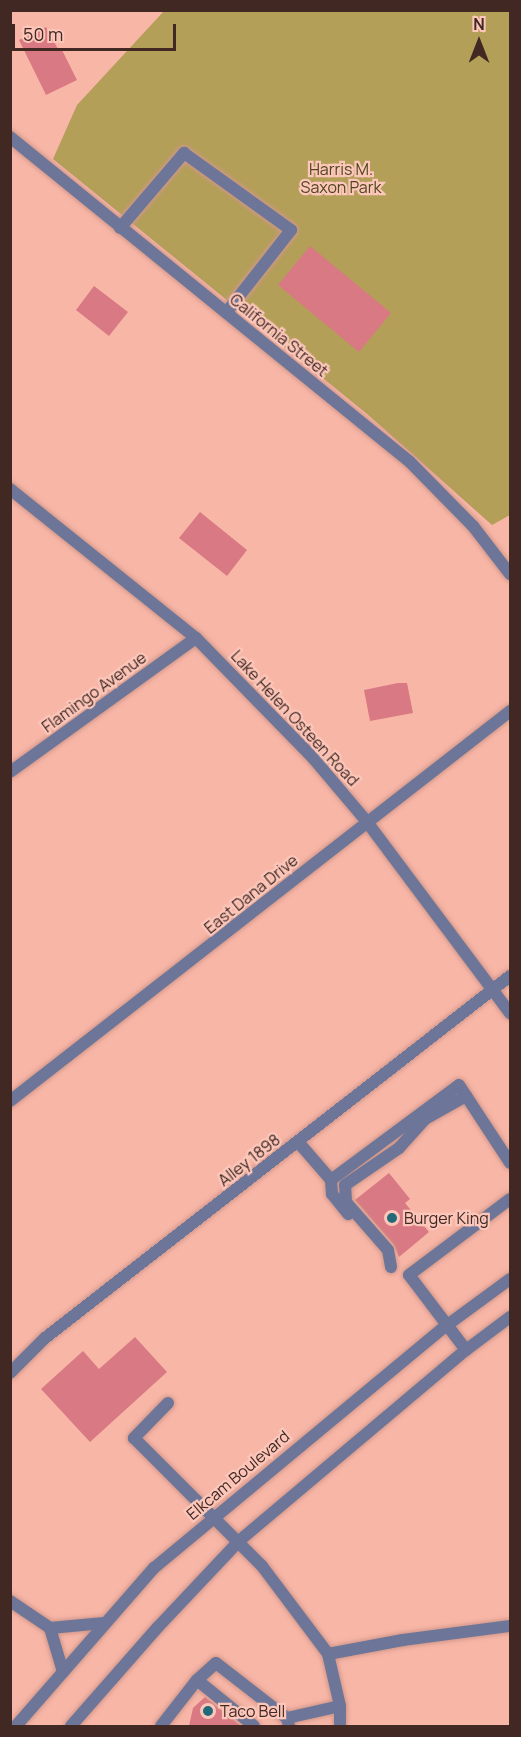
<!DOCTYPE html>
<html>
<head>
<meta charset="utf-8">
<style>
	body { margin:0 }
	#map { position:relative; width:521px; height:1737px; overflow:hidden; background:#f8b6a7; font-family:Manrope,sans-serif }
	div>[style] { position:absolute }
	.green>* { inset:0; background:#b39f58 }
	.building>* { inset:0; background:#d97983 }
	.roads { filter:drop-shadow(0 0 2px #d0978a) drop-shadow(0 0 2px #d0978a) }
	.service>* { height:12px; margin:-6px; padding:0 6px; transform-origin:6px; border-radius:6px; background:#6d7698 }
	.minor>* { height:12px; margin:-6px; padding:0 6px; transform-origin:6px; border-radius:6px; background:#6d7698 }
	.tertiary>* { height:12px; margin:-6px; padding:0 6px; transform-origin:6px; border-radius:6px; background:#6d7698 }
	.dots>* { width:16px; height:16px; translate:-50% -50%; box-sizing:border-box; border:3px solid #fcc7ba; border-radius:50% }
	span { translate:-50% -50%; white-space:nowrap; text-align:center; line-height:1.15; -webkit-text-stroke:4.5px #fcc7ba; paint-order:stroke }
	.park-label { font-size:16px; color:#50451d }
	.street-label { font-size:16px; color:#412822 }
	.poi-label { font-size:16px; color:#412822 }
	.left { translate:0 -50%; text-align:left }
	.frame { position:absolute; inset:0; border:12px solid #412822; pointer-events:none }
	.north { position:absolute; left:449px; top:12px; width:60px; height:60px; -webkit-text-stroke:4px #fcc7ba; paint-order:stroke; rotate:0deg; font-size:16px; font-weight:700; line-height:24px; text-align:center; color:#412822 }
	.north::after { content:''; display:block; margin:auto; width:21px; height:27px; background:#412822; clip-path:polygon(50% 0,100% 100%,50% 72%,0 100%) }
	.scale { position:absolute; left:12px; top:24px; width:164px; height:27px; box-sizing:border-box; border:3px solid #412822; border-top:0; padding-left:8px; font-size:18px; line-height:21px; white-space:nowrap; color:#412822; -webkit-text-stroke:4px #fcc7ba; paint-order:stroke }
</style>
</head>
<body>
<div id="map">
	<div class="green">
		<i style="clip-path:polygon(164px 11px,510px 11px,510px 515px,492px 525px,367px 414px,53px 159px,77px 105px)"></i>
	</div>
	<div class="building">
		<i style="clip-path:polygon(46px 27px,58px 49px,61px 48px,77px 80px,46px 95px,19px 40px)"></i>
		<i style="clip-path:polygon(310px 246px,391px 313px,359px 352px,278px 285px)"></i>
		<i style="clip-path:polygon(94px 286px,128px 312px,109px 336px,76px 310px)"></i>
		<i style="clip-path:polygon(200px 512px,247px 550px,227px 576px,179px 538px)"></i>
		<i style="clip-path:polygon(398px 683px,407px 683px,413px 713px,370px 721px,364px 690px)"></i>
		<i style="clip-path:polygon(389px 1173px,410px 1199px,405px 1203px,429px 1232px,399px 1257px,394px 1245px,355px 1200px)"></i>
		<i style="clip-path:polygon(135px 1337px,167px 1372px,90px 1442px,41px 1389px,83px 1351px,99px 1369px)"></i>
		<i style="clip-path:polygon(205px 1697px,241px 1726px,189px 1726px,193px 1708px)"></i>
	</div>
	<div class="roads">
		<div class="service">
			<i style="left:120px;top:228px;width:99px;rotate:-49.5deg"></i>
			<i style="left:184px;top:153px;width:132px;rotate:35.7deg"></i>
			<i style="left:291px;top:230px;width:105px;rotate:128.1deg"></i>
			<i style="left:299px;top:1143px;width:49px;rotate:49.1deg"></i>
			<i style="left:331px;top:1180px;width:159px;rotate:-36.6deg"></i>
			<i style="left:459px;top:1085px;width:93px;rotate:56.8deg"></i>
			<i style="left:331px;top:1180px;width:14px;rotate:86deg"></i>
			<i style="left:332px;top:1194px;width:26px;rotate:51deg"></i>
			<i style="left:391px;top:1267px;width:17px;rotate:-100deg"></i>
			<i style="left:388px;top:1250px;width:64px;rotate:-131.2deg"></i>
			<i style="left:346px;top:1202px;width:17px;rotate:-93deg"></i>
			<i style="left:345px;top:1185px;width:65px;rotate:-34.4deg"></i>
			<i style="left:399px;top:1148px;width:39px;rotate:-48deg"></i>
			<i style="left:425px;top:1119px;width:47px;rotate:-29.3deg"></i>
			<i style="left:466px;top:1350px;width:94px;rotate:-127.2deg"></i>
			<i style="left:409px;top:1275px;width:126px;rotate:-37deg"></i>
			<i style="left:10px;top:1373px;width:49px;rotate:-45deg"></i>
			<i style="left:45px;top:1338px;width:589px;rotate:-37.9deg"></i>
			<i style="left:168px;top:1403px;width:49px;rotate:134.2deg"></i>
			<i style="left:134px;top:1438px;width:181px;rotate:45deg"></i>
			<i style="left:262px;top:1566px;width:110px;rotate:53.1deg"></i>
			<i style="left:328px;top:1654px;width:53px;rotate:77deg"></i>
			<i style="left:340px;top:1706px;width:20px;rotate:90deg"></i>
			<i style="left:10px;top:1601px;width:48px;rotate:34deg"></i>
			<i style="left:50px;top:1628px;width:46px;rotate:73.5deg"></i>
			<i style="left:50px;top:1628px;width:54px;rotate:-5.3deg"></i>
			<i style="left:328px;top:1654px;width:76px;rotate:-10.6deg"></i>
			<i style="left:403px;top:1640px;width:108px;rotate:-7.5deg"></i>
			<i style="left:197px;top:1680px;width:73px;rotate:38.9deg"></i>
			<i style="left:287px;top:1718px;width:54px;rotate:-12.8deg"></i>
			<i style="left:161px;top:1726px;width:58px;rotate:-52deg"></i>
			<i style="left:197px;top:1680px;width:25px;rotate:-42deg"></i>
			<i style="left:216px;top:1663px;width:90px;rotate:37.8deg"></i>
			<i style="left:287px;top:1718px;width:8px;rotate:76deg"></i>
		</div>
		<div class="minor">
			<i style="left:10px;top:137px;width:515px;rotate:39.09deg"></i>
			<i style="left:410px;top:462px;width:90px;rotate:45.5deg"></i>
			<i style="left:473px;top:526px;width:61px;rotate:52.4deg"></i>
			<i style="left:10px;top:772px;width:229px;rotate:-35.8deg"></i>
			<i style="left:10px;top:1101px;width:634px;rotate:-37.95deg"></i>
		</div>
		<div class="tertiary">
			<i style="left:10px;top:489px;width:238px;rotate:38.7deg"></i>
			<i style="left:196px;top:638px;width:168px;rotate:45.7deg"></i>
			<i style="left:313px;top:758px;width:84px;rotate:49.8deg"></i>
			<i style="left:367px;top:822px;width:239px;rotate:53.2deg"></i>
			<i style="left:16px;top:1726px;width:210px;rotate:-48.9deg"></i>
			<i style="left:154px;top:1568px;width:379px;rotate:-39.7deg"></i>
			<i style="left:446px;top:1326px;width:79px;rotate:-36.3deg"></i>
			<i style="left:71px;top:1726px;width:132px;rotate:-48.7deg"></i>
			<i style="left:158px;top:1627px;width:118px;rotate:-46.7deg"></i>
			<i style="left:239px;top:1541px;width:297px;rotate:-40.1deg"></i>
			<i style="left:466px;top:1350px;width:55px;rotate:-36.9deg"></i>
		</div>
	</div>
	<div class="dots">
		<i style="left:392px;top:1218px;background:#236a79"></i>
		<i style="left:208px;top:1711px;background:#236a79"></i>
	</div>
	<div class="park-label">
		<span style="left:341px;top:178px">Harris M.<br>Saxon Park</span>
	</div>
	<div class="street-label">
		<span style="left:279px;top:335px;rotate:39deg">California Street</span>
		<span style="left:94px;top:692px;rotate:-36deg">Flamingo Avenue</span>
		<span style="left:295px;top:718px;rotate:47deg">Lake Helen Osteen Road</span>
		<span style="left:251px;top:894px;rotate:-39deg">East Dana Drive</span>
		<span style="left:249px;top:1160px;rotate:-38deg">Alley 1898</span>
		<span style="left:238px;top:1475px;rotate:-40deg">Elkcam Boulevard</span>
	</div>
	<div class="poi-label">
		<span class="left" style="left:404px;top:1218px">Burger King</span>
		<span class="left" style="left:220px;top:1711px">Taco Bell</span>
	</div>
	<div class="frame"></div>
	<div class="north">N</div>
	<div class="scale">50 m</div>
</div>
</body>
</html>
